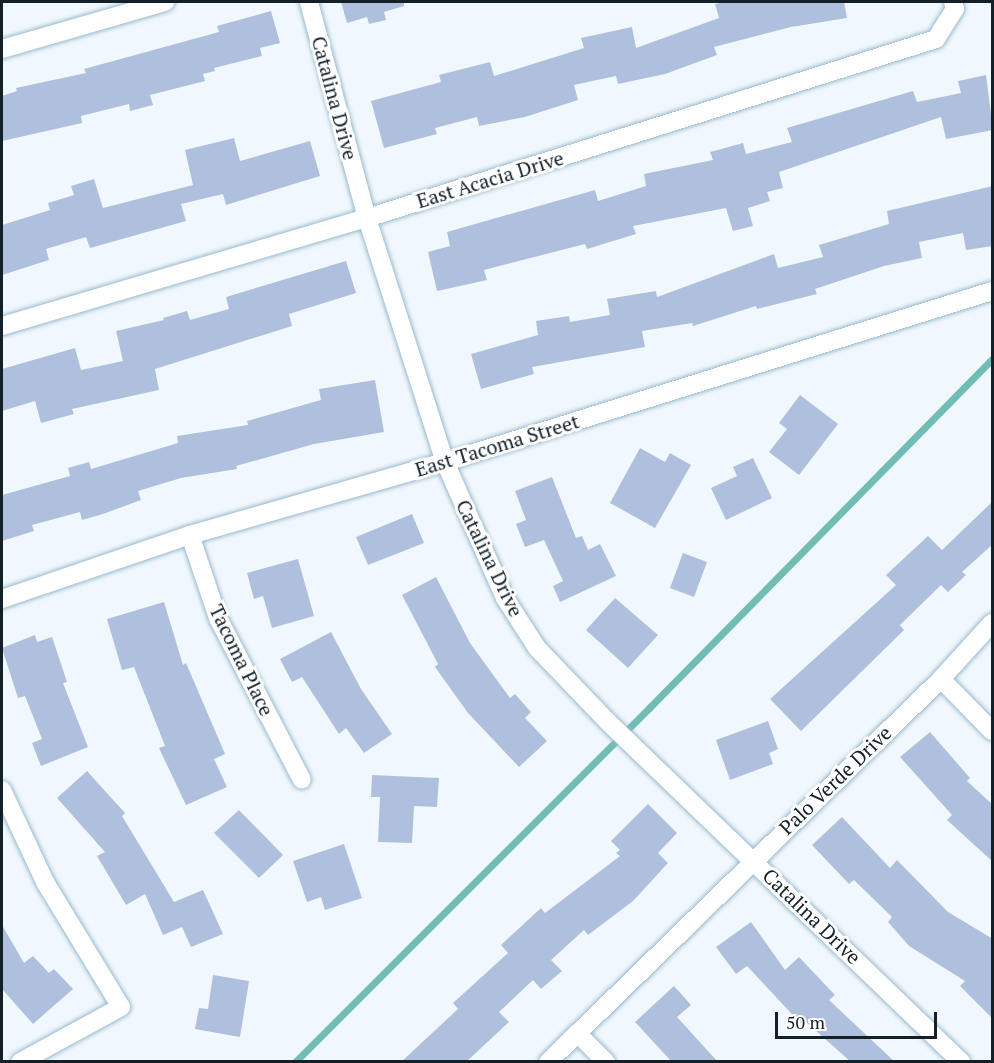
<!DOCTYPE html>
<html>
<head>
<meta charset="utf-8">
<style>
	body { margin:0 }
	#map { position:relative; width:994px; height:1063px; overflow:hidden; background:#f1f8fd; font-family:"PT Serif",serif }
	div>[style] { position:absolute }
	.stream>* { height:7px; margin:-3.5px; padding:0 3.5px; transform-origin:3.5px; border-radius:3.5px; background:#71bcb5 }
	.building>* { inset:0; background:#aec0de }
	.roads { filter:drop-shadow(0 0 2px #98bace) drop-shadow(0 0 2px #98bace) }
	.minor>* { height:18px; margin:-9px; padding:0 9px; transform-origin:9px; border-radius:9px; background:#fff }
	span { translate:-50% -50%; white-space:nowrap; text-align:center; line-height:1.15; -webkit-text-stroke:6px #fff; paint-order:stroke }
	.street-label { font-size:20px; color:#132028 }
	.frame { position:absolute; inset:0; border:3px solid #132028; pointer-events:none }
	.scale { position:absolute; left:775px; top:1012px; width:162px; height:27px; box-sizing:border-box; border:3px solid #132028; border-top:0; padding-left:8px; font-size:18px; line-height:21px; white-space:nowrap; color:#132028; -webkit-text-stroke:4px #fff; paint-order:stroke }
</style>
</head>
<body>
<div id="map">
	<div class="stream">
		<i style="left:295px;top:1062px;width:501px;rotate:-45deg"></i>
		<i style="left:649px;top:708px;width:489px;rotate:-45.5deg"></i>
	</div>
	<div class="building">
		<i style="clip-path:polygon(341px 2px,404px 2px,404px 6px,384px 12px,386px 20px,369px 24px,367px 17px,347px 23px)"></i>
		<i style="clip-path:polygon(724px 2px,844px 2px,847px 18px,791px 27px,714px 47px,717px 55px,665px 74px,618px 84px,616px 76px,574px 85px,578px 100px,525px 117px,479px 126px,477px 117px,435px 128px,437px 134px,384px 148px,371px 101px,441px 82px,439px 75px,490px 62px,494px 76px,584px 48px,581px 38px,632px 27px,636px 48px,719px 18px,715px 4px)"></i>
		<i style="clip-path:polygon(271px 11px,280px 43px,260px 48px,262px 56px,214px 68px,215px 71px,203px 74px,205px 81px,150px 95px,153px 105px,130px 111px,129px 104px,81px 116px,82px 123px,2px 141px,2px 96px,17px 91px,16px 88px,86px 73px,84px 69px,219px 32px,217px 26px)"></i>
		<i style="clip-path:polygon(986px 75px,993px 130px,946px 139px,941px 117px,779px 172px,783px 188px,767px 192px,770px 201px,748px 208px,753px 226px,733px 231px,726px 208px,633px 226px,636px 234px,587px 249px,585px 244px,484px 270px,487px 280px,437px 291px,428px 252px,450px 246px,447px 232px,595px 190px,598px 201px,646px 186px,644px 174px,713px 160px,710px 152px,743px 143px,746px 154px,792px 142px,787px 128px,913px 91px,917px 102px,961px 93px,958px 81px)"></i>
		<i style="clip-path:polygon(234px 138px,240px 161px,310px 141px,320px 176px,226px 205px,223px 194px,181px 204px,186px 221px,90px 248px,86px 237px,46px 249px,49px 260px,2px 275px,2px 225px,50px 210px,48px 203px,74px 195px,71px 186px,94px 179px,103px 208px,193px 185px,185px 150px)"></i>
		<i style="clip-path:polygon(993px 186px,993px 246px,966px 250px,963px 233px,919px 242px,922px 258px,884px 266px,815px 289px,817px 294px,757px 309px,756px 306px,693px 326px,692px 323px,642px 331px,645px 347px,532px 367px,534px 374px,481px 389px,471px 354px,538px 335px,536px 321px,569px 316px,570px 322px,610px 315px,607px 299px,656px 291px,657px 297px,774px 254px,778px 268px,823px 257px,819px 245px,889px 224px,887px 211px)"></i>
		<i style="clip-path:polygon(346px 261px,356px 293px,289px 314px,292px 326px,155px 369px,159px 390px,72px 409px,74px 414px,41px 423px,35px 401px,2px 411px,2px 369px,75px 348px,81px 370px,123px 361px,116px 331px,164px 320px,163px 318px,187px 311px,190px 320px,229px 309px,226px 297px)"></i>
		<i style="clip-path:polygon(375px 380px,384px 432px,314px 444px,236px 466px,237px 469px,181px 478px,138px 491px,141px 500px,103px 514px,82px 520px,80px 512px,32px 525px,34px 531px,2px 541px,2px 495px,70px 476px,68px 468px,89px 462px,91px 469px,178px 443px,177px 436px,248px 425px,247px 421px,321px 400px,319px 389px)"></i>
		<i style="clip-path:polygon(800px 395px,838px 424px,799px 475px,769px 452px,787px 429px,779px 423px)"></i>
		<i style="clip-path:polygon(640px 448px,665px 462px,670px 453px,691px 465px,655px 528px,610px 503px)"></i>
		<i style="clip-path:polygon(753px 458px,772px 498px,726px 520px,711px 488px,737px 476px,733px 467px)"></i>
		<i style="clip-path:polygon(552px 477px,576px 538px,582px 536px,588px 550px,600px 544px,616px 576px,560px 602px,553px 586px,563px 581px,544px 540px,525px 547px,516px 524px,526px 520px,515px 491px)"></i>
		<i style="clip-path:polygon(993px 501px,993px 544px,962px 572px,966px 575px,948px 592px,941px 585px,900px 625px,904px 630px,801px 731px,770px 699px,896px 585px,886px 575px,928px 536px,942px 550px)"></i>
		<i style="clip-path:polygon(412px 514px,424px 543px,368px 565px,356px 537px)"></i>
		<i style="clip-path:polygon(683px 553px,707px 562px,694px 597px,670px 588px)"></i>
		<i style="clip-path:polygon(298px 559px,314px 616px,272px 628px,263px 596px,254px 599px,247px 573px)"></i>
		<i style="clip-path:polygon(436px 577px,470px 643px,510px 698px,515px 694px,531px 712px,525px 718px,547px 741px,519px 767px,468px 713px,435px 667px,438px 664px,402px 595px)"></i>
		<i style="clip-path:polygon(615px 598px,658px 635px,628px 668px,586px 630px)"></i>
		<i style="clip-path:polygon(164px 602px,183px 665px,186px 663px,225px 754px,214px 759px,227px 787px,186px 805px,159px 748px,165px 746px,134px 667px,122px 670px,107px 619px)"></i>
		<i style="clip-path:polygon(331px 632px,361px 689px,392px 734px,364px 753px,346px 728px,339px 734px,302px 677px,292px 682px,280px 659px)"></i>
		<i style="clip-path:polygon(35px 635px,37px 642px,52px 637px,67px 682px,63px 683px,88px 747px,41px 766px,32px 743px,42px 739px,25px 696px,18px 698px,2px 648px)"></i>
		<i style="clip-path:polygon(768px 721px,778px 749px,769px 753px,773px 764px,730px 780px,716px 740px)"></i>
		<i style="clip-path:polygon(930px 732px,970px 778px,967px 781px,993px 805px,993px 862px,947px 820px,952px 815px,900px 757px)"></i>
		<i style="clip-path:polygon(87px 771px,125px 813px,122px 816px,174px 902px,203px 890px,223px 934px,191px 947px,182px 927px,163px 935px,145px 894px,126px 905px,97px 856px,105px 852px,57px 798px)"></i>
		<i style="clip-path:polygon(372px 775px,439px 778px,437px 807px,414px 806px,412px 843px,378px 842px,380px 797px,371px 797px)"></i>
		<i style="clip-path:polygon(648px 804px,677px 833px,658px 853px,668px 863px,633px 901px,588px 935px,584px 930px,551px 960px,562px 971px,541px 989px,533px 980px,499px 1012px,509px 1022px,466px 1062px,401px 1062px,458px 1009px,453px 1003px,508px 953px,501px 945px,541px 908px,545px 913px,620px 856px,616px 853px,620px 850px,611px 841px)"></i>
		<i style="clip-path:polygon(239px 810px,283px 855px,259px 878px,214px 833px)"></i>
		<i style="clip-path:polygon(842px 817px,890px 868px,897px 860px,948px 912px,993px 939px,993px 1019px,960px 986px,965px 981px,909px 946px,888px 922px,892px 917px,854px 880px,849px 884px,812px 845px)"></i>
		<i style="clip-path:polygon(344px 844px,362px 898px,325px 910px,321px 897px,307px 902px,293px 861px)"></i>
		<i style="clip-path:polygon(751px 922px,785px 970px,799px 957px,835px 995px,829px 1000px,895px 1062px,851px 1062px,806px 1022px,802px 1025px,747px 966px,736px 974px,716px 947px)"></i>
		<i style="clip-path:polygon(2px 925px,24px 963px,33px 956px,49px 973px,54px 969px,73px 989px,33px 1024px,2px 989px)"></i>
		<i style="clip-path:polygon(213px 975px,249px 981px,240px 1037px,195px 1029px,199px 1008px,208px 1009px)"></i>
		<i style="clip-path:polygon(674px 986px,691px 1005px,677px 1017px,718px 1062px,672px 1062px,635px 1022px)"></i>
	</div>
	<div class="roads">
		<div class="minor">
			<i style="left:309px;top:2px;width:224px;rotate:75deg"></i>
			<i style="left:367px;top:218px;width:256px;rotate:72.3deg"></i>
			<i style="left:445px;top:462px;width:149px;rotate:66.2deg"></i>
			<i style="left:505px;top:598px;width:59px;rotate:57.4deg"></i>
			<i style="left:537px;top:648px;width:101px;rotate:46.2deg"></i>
			<i style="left:607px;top:721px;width:492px;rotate:43.9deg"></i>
			<i style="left:2px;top:49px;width:170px;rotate:-16.1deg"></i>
			<i style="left:2px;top:326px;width:381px;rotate:-16.5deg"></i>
			<i style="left:367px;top:218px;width:596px;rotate:-17.46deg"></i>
			<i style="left:936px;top:39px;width:36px;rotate:-58deg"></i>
			<i style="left:955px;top:9px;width:7px;rotate:-106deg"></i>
			<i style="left:190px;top:535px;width:88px;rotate:71.4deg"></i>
			<i style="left:218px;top:618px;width:182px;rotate:62.6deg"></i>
			<i style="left:2px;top:599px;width:199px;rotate:-18.8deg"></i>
			<i style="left:190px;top:535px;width:265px;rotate:-16deg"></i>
			<i style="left:445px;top:462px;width:573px;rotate:-17.36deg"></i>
			<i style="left:941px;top:679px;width:73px;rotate:45.6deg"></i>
			<i style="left:2px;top:790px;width:102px;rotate:64.9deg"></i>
			<i style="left:45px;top:882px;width:146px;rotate:58.7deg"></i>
			<i style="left:121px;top:1007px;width:115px;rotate:151.4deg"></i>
			<i style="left:577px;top:1033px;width:41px;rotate:45deg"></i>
			<i style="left:548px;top:1062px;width:549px;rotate:-44.26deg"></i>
			<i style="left:941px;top:679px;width:76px;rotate:-47.7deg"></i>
		</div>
	</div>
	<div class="street-label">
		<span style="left:335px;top:98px;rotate:75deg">Catalina Drive</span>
		<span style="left:490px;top:179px;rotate:-17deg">East Acacia Drive</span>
		<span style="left:497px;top:445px;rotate:-17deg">East Tacoma Street</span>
		<span style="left:490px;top:558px;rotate:64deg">Catalina Drive</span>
		<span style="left:242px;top:660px;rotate:64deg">Tacoma Place</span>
		<span style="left:835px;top:780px;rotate:-44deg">Palo Verde Drive</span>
		<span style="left:812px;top:916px;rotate:44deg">Catalina Drive</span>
	</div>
	<div class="frame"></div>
	<div class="scale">50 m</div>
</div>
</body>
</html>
